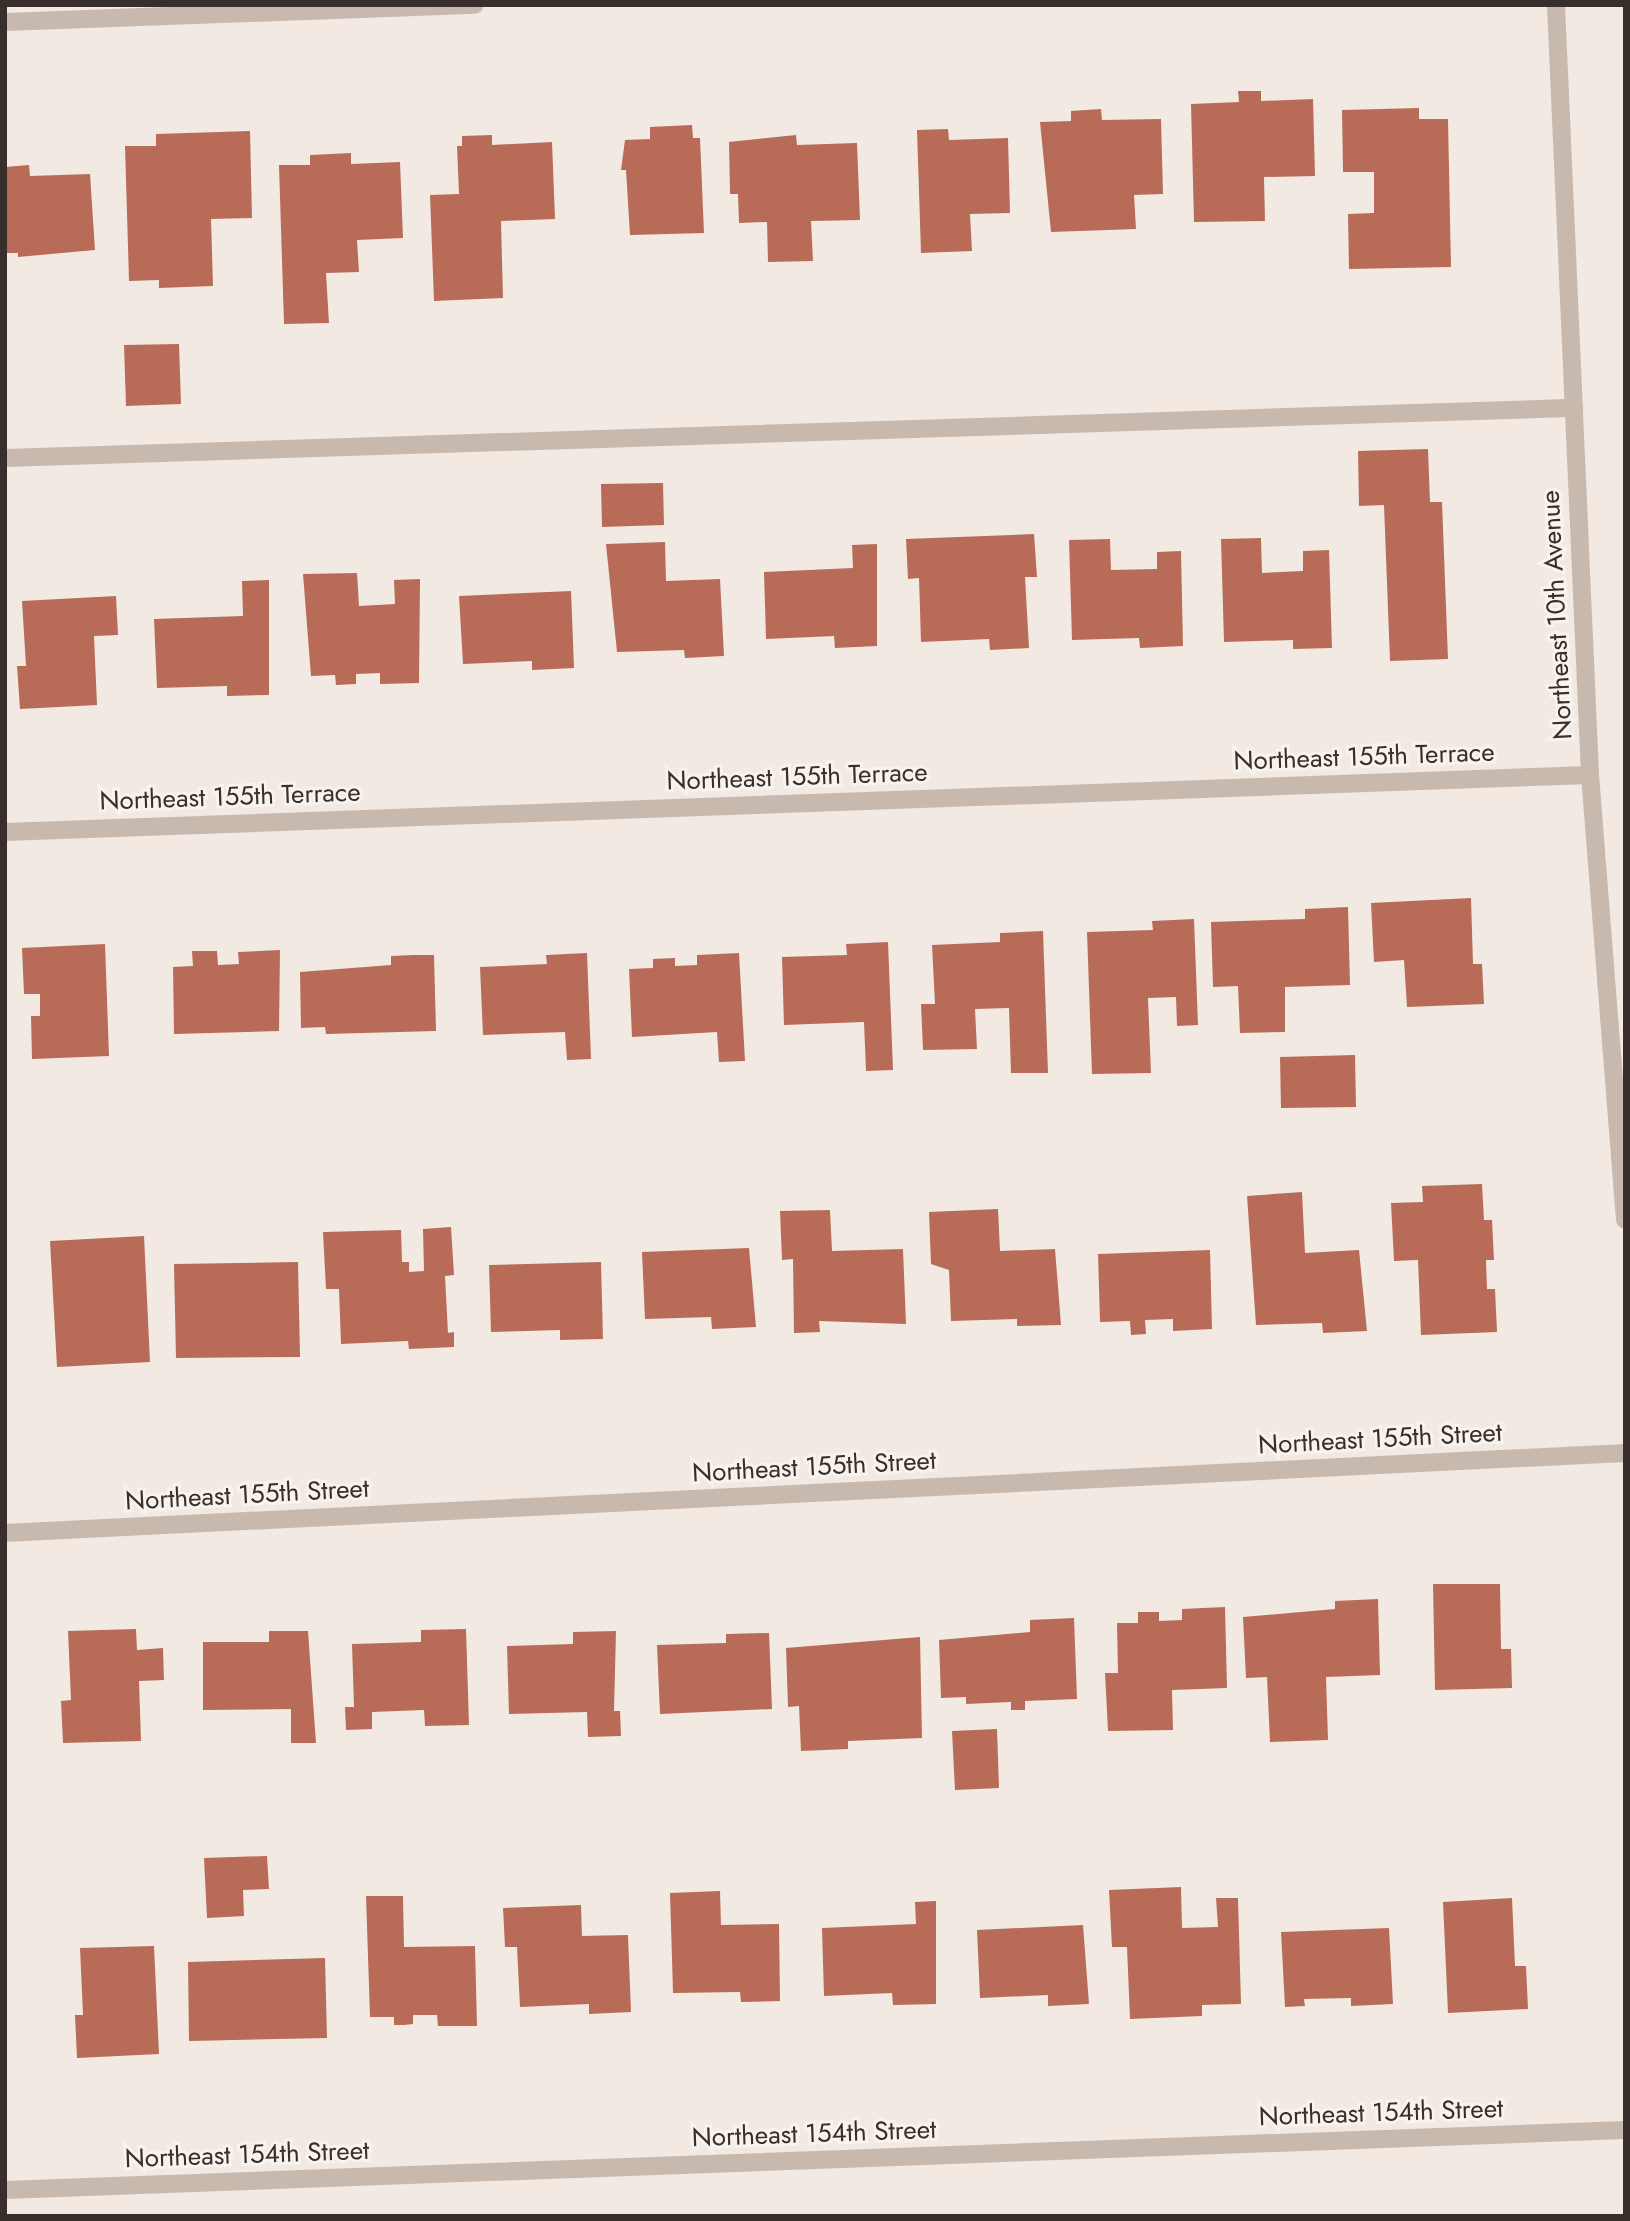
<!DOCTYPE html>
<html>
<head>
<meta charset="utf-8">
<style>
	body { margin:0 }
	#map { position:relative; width:1630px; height:2221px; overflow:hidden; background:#f1e9e2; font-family:Jost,sans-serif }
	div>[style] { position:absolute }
	.building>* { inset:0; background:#b86c58 }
	.minor>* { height:18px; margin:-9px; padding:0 9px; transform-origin:9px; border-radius:9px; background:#c8b9ae }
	span { translate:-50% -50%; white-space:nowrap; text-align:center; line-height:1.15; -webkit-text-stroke:6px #f9f3ee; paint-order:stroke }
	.street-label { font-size:26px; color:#382f2c }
	.frame { position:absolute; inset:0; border:7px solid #382f2c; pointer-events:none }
</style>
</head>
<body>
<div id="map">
	<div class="building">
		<i style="clip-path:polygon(1238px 91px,1261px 91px,1261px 101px,1313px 99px,1315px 176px,1264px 177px,1265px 221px,1194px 222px,1191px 104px,1239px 102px)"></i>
		<i style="clip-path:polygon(1419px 108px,1419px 119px,1448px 119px,1451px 267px,1349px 269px,1348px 214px,1374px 213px,1374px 172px,1343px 172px,1342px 110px)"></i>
		<i style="clip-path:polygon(1101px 109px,1102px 120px,1161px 119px,1163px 194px,1134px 195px,1136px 229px,1051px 232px,1040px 122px,1071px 121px,1071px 111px)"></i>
		<i style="clip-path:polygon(692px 125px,693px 138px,700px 138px,704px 233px,630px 235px,626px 170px,621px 170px,625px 140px,650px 139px,650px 127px)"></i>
		<i style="clip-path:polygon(948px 129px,949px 140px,1008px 138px,1010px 213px,970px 214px,972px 251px,921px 253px,917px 130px)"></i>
		<i style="clip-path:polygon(250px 131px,252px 218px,211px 219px,213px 286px,159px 288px,159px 280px,129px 281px,125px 146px,156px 146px,156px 134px)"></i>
		<i style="clip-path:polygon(492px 135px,492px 145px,552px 142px,555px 219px,501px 221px,503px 298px,434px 301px,430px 195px,459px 194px,457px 146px,462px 146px,462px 136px)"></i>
		<i style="clip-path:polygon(796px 135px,797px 145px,857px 143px,860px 220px,811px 221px,813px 261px,768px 262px,767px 222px,739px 223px,738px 194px,730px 194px,729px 142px)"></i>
		<i style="clip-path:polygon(351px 153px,351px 164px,400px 162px,403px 238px,357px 240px,359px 272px,326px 273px,329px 323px,284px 324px,279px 165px,310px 165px,310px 155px)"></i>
		<i style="clip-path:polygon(29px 165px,30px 176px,90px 174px,95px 250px,18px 257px,18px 253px,5px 253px,5px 167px)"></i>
		<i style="clip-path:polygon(179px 344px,181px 404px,126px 406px,124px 345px)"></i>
		<i style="clip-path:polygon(1428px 449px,1430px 502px,1442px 502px,1448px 659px,1390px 661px,1384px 505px,1359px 506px,1358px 451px)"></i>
		<i style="clip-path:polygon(663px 483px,664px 525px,602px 527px,601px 484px)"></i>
		<i style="clip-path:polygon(1034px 534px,1037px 577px,1025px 577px,1029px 648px,990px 650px,989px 639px,921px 642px,919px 578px,908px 579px,906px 539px)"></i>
		<i style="clip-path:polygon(1261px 538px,1262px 573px,1303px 571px,1303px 551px,1329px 550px,1332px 648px,1293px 649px,1293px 640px,1224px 642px,1221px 539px)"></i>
		<i style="clip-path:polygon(1110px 539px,1111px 570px,1157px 569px,1157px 552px,1181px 551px,1183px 646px,1140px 648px,1139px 638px,1072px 640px,1069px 540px)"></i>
		<i style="clip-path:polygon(665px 542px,666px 581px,720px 579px,724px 656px,685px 658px,684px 650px,617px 652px,606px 544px)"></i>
		<i style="clip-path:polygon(877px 544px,877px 646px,835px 648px,834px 636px,766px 639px,764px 572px,853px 568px,852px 545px)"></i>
		<i style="clip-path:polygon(357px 573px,359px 606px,395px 604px,394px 580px,420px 579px,419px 683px,380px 684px,380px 673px,356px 674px,356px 684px,336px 685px,335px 675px,311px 676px,303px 574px)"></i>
		<i style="clip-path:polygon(269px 580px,269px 695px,227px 696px,227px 686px,157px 688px,154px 619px,243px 616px,242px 581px)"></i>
		<i style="clip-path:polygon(571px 591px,574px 668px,532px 670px,532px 661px,463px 664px,459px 596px)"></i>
		<i style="clip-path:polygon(116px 596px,118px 635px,94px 636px,97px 705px,20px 709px,17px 666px,26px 666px,22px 601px)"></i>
		<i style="clip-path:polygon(1471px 898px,1473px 964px,1482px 964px,1484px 1004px,1407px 1007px,1404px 960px,1374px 962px,1371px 903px)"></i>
		<i style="clip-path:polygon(1348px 907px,1350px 985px,1285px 987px,1285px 1032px,1240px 1033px,1238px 986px,1213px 987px,1211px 922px,1305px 919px,1305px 909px)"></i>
		<i style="clip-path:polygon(1194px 919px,1198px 1025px,1177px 1026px,1176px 997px,1148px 998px,1151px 1073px,1092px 1074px,1087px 932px,1153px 930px,1152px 921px)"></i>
		<i style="clip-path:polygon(1043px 931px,1048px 1073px,1011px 1073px,1009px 1008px,975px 1009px,977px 1049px,923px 1050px,921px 1004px,935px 1004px,932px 945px,1000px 942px,1000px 933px)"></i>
		<i style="clip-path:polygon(888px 942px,893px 1070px,866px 1071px,864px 1022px,784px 1025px,782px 957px,847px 955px,846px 944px)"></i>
		<i style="clip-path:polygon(105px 944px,109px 1056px,32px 1059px,31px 1016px,40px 1016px,40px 994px,24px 994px,22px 948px)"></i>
		<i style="clip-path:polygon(280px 950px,279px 1031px,174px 1034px,173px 967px,193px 966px,192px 951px,217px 951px,218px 965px,239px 964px,238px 952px)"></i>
		<i style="clip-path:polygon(587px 953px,591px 1059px,567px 1060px,565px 1032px,483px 1035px,480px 967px,547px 964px,546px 955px)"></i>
		<i style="clip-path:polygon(739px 953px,745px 1061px,719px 1062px,717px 1032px,632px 1037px,629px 969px,653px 968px,653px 959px,675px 958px,675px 966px,697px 965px,697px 955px)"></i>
		<i style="clip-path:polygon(413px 955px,434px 955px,436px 1031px,326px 1034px,325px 1027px,301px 1028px,300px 972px,391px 965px,391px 956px)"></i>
		<i style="clip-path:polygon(1355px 1055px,1356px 1107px,1281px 1108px,1280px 1057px)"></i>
		<i style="clip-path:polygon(1482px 1184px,1484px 1220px,1492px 1220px,1494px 1260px,1486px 1260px,1487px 1289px,1495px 1289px,1497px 1332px,1421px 1335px,1418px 1260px,1394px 1261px,1391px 1203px,1423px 1202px,1422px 1186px)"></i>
		<i style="clip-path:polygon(1302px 1192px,1305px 1253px,1359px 1250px,1367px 1331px,1323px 1333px,1322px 1323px,1256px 1325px,1247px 1196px)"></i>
		<i style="clip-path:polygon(998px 1209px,1000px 1251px,1055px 1249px,1061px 1325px,1017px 1326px,1017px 1319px,951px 1321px,949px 1270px,931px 1264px,929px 1212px)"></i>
		<i style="clip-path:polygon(830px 1210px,832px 1251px,903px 1249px,906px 1324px,819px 1321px,820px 1332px,794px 1333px,793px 1259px,782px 1260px,780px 1211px)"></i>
		<i style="clip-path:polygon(451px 1227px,454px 1275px,445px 1276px,448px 1333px,454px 1332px,454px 1347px,409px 1349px,408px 1341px,341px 1344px,339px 1289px,326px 1289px,323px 1232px,401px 1230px,402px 1262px,409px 1262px,409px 1272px,424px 1271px,423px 1229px)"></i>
		<i style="clip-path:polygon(144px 1236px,150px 1362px,57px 1367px,50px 1241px)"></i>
		<i style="clip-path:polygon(749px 1248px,756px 1327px,712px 1329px,711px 1317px,645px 1319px,642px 1252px)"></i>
		<i style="clip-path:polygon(1210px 1250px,1212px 1329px,1173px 1331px,1173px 1319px,1145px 1320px,1146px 1334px,1131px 1335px,1130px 1321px,1100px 1322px,1098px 1254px)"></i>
		<i style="clip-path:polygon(298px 1262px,300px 1357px,176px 1358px,174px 1264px)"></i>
		<i style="clip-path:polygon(601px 1262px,603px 1339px,560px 1340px,560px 1330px,491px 1332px,489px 1265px)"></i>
		<i style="clip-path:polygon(1433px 1584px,1500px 1584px,1501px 1649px,1511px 1649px,1512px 1688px,1435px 1690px)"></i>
		<i style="clip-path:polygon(1378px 1599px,1380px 1675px,1326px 1677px,1328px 1740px,1270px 1742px,1267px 1677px,1246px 1678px,1243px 1617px,1335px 1609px,1335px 1601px)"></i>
		<i style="clip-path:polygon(1225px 1607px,1227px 1688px,1172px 1690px,1173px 1730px,1108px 1731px,1105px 1673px,1118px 1673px,1117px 1623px,1138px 1623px,1138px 1612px,1159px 1612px,1159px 1621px,1182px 1620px,1182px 1609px)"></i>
		<i style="clip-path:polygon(1074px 1618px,1077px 1699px,1025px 1701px,1025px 1710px,1011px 1710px,1011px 1702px,966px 1704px,966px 1697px,941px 1698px,939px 1640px,1030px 1632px,1030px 1620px)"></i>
		<i style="clip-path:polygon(136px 1629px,137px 1650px,163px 1648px,164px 1680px,139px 1681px,141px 1741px,63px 1743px,61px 1701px,71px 1700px,68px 1631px)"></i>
		<i style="clip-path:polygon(466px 1629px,469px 1725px,425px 1726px,424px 1710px,372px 1712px,372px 1729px,346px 1730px,345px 1707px,354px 1707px,352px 1644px,421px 1642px,421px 1630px)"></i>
		<i style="clip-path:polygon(269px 1631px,308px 1631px,316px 1743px,291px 1743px,291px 1709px,203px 1710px,203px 1642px,269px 1642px)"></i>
		<i style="clip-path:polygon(616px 1631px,614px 1711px,620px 1711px,621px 1736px,588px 1737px,587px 1712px,509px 1714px,507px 1646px,573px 1644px,573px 1632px)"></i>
		<i style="clip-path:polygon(769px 1633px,772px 1709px,660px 1714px,657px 1645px,726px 1643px,726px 1634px)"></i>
		<i style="clip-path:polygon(920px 1637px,922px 1738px,848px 1741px,848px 1749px,801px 1751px,799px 1706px,788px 1707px,786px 1648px)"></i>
		<i style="clip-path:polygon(997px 1729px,999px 1788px,955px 1790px,952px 1731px)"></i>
		<i style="clip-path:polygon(267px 1856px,269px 1889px,243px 1890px,244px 1916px,207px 1918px,204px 1858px)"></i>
		<i style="clip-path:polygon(1181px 1887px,1182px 1928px,1218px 1927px,1216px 1898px,1238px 1898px,1241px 2004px,1202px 2005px,1202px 2016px,1130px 2019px,1127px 1947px,1112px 1947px,1109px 1890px)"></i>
		<i style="clip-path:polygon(720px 1891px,721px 1925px,779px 1924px,780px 2001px,741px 2002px,740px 1992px,673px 1993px,670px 1893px)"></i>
		<i style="clip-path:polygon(366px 1896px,403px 1896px,404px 1947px,475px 1946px,477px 2026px,438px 2026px,437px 2015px,413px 2015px,413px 2024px,404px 2025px,394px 2025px,394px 2017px,370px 2017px)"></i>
		<i style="clip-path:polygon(1512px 1898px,1515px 1966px,1526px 1966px,1528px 2009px,1448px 2013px,1443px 1902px)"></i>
		<i style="clip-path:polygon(936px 1901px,936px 2004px,893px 2005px,892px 1993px,824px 1996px,822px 1928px,916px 1924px,915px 1902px)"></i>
		<i style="clip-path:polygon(581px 1905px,582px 1936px,628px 1935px,631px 2012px,589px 2014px,589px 2004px,520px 2007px,517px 1947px,505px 1947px,503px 1908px)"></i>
		<i style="clip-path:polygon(1083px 1925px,1089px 2004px,1048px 2006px,1048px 1995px,980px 1998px,977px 1930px)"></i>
		<i style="clip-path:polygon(1389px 1928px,1393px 2004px,1351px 2006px,1351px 1998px,1304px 1999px,1305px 2006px,1285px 2007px,1281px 1932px)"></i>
		<i style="clip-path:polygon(154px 1946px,159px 2054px,77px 2058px,75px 2015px,83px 2015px,80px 1948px)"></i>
		<i style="clip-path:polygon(325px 1958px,327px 2038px,189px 2041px,188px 1962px)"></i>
	</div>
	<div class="minor">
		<i style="left:1556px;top:5px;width:771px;rotate:87.47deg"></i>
		<i style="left:1590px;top:775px;width:446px;rotate:85.5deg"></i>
		<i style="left:5px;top:22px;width:470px;rotate:-2.1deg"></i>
		<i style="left:5px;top:458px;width:1570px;rotate:-1.83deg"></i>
		<i style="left:5px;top:832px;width:1586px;rotate:-2.06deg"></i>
		<i style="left:5px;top:1533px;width:1622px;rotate:-2.83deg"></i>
		<i style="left:5px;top:2190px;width:1621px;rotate:-2.12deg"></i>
	</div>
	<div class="street-label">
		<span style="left:1557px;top:615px;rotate:-93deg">Northeast 10th Avenue</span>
		<span style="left:1364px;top:757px;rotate:-2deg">Northeast 155th Terrace</span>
		<span style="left:797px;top:777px;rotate:-2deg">Northeast 155th Terrace</span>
		<span style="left:230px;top:797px;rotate:-2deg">Northeast 155th Terrace</span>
		<span style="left:1380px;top:1439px;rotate:-3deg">Northeast 155th Street</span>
		<span style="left:814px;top:1467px;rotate:-3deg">Northeast 155th Street</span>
		<span style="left:247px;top:1495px;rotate:-3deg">Northeast 155th Street</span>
		<span style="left:1381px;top:2113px;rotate:-2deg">Northeast 154th Street</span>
		<span style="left:814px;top:2134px;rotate:-2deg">Northeast 154th Street</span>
		<span style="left:247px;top:2155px;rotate:-2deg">Northeast 154th Street</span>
	</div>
	<div class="frame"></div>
</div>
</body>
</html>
